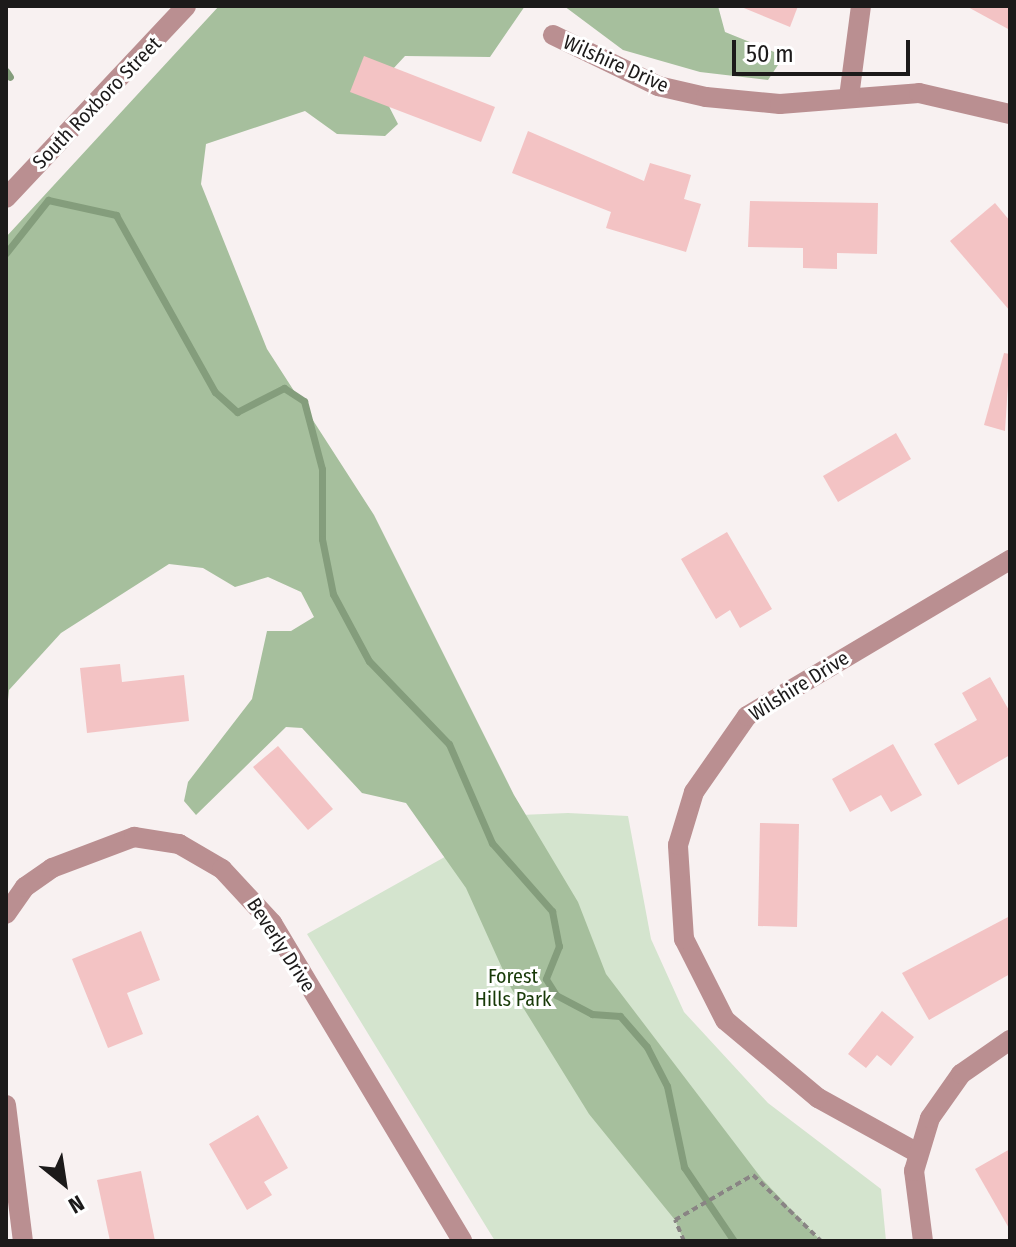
<!DOCTYPE html>
<html>
<head>
<meta charset="utf-8">
<style>
	body { margin:0 }
	#map { position:relative; width:1016px; height:1247px; overflow:hidden; background:#f8f1f1; font-family:"Fira Sans Condensed",sans-serif }
	div>[style] { position:absolute }
	.green>* { inset:0; background:#d4e4ce }
	.forest>* { inset:0; background:#a6bf9d }
	.stream>* { height:7px; margin:-3.5px; padding:0 3.5px; transform-origin:3.5px; border-radius:3.5px; background:#849d7c }
	.building>* { inset:0; background:#f3c3c4 }
	.path>* { height:4px; margin-top:-2px; transform-origin:0; background:repeating-linear-gradient(90deg,#898484 0 6px,transparent 0 10px) }
	.minor>* { height:20px; margin:-10px; padding:0 10px; transform-origin:10px; border-radius:10px; background:#ba8f91 }
	.tertiary>* { height:20px; margin:-10px; padding:0 10px; transform-origin:10px; border-radius:10px; background:#ba8f91 }
	span { translate:-50% -50%; white-space:nowrap; text-align:center; line-height:1.15; -webkit-text-stroke:6px #fff; paint-order:stroke }
	.street-label { font-size:20px; color:#1c1a1a }
	.park-label { font-size:20px; color:#173907 }
	.frame { position:absolute; inset:0; border:8px solid #1c1a1a; pointer-events:none }
	.north { position:absolute; left:24px; top:1143px; width:80px; height:80px; -webkit-text-stroke:6px #fff; paint-order:stroke; rotate:150deg; font-size:22px; font-weight:700; line-height:32px; text-align:center; color:#1c1a1a }
	.north::after { content:''; display:block; margin:auto; width:28px; height:36px; background:#1c1a1a; clip-path:polygon(50% 0,100% 100%,50% 72%,0 100%) }
	.scale { position:absolute; left:732px; top:40px; width:178px; height:36px; box-sizing:border-box; border:4px solid #1c1a1a; border-top:0; padding-left:10px; font-size:24px; line-height:28px; white-space:nowrap; color:#1c1a1a; -webkit-text-stroke:6px #fff; paint-order:stroke }
</style>
</head>
<body>
<div id="map">
	<div class="green">
		<i style="clip-path:polygon(568px 813px,628px 816px,651px 939px,684px 1012px,768px 1103px,881px 1189px,886px 1241px,495px 1241px,307px 934px,520px 815px)"></i>
	</div>
	<div class="forest">
		<i style="clip-path:polygon(219px 6px,525px 6px,490px 57px,405px 56px,378px 85px,398px 124px,385px 136px,337px 134px,305px 111px,206px 144px,201px 184px,267px 349px,374px 515px,514px 795px,578px 902px,606px 974px,762px 1179px,821px 1241px,684px 1241px,675px 1220px,589px 1114px,511px 988px,466px 888px,406px 803px,362px 793px,302px 728px,286px 727px,196px 815px,184px 801px,188px 782px,252px 699px,267px 631px,291px 631px,314px 617px,301px 592px,268px 577px,235px 587px,203px 568px,169px 564px,61px 633px,9px 690px,6px 720px,6px 237px)"></i>
		<i style="clip-path:polygon(564px 6px,718px 6px,725px 32px,784px 56px,768px 80px,700px 72px,623px 50px)"></i>
	</div>
	<div class="stream">
		<i style="left:6px;top:71px;width:7px;rotate:56deg"></i>
		<i style="left:6px;top:253px;width:68px;rotate:-51.6deg"></i>
		<i style="left:48px;top:200px;width:70px;rotate:12.4deg"></i>
		<i style="left:116px;top:215px;width:203px;rotate:60.8deg"></i>
		<i style="left:215px;top:392px;width:30px;rotate:42deg"></i>
		<i style="left:237px;top:412px;width:53px;rotate:-27.1deg"></i>
		<i style="left:284px;top:388px;width:24px;rotate:33deg"></i>
		<i style="left:304px;top:401px;width:70px;rotate:75.2deg"></i>
		<i style="left:322px;top:469px;width:70px;rotate:90deg"></i>
		<i style="left:322px;top:539px;width:56px;rotate:78.7deg"></i>
		<i style="left:333px;top:594px;width:76px;rotate:61.8deg"></i>
		<i style="left:369px;top:661px;width:115px;rotate:46.1deg"></i>
		<i style="left:449px;top:744px;width:108px;rotate:66.5deg"></i>
		<i style="left:492px;top:843px;width:91px;rotate:48.6deg"></i>
		<i style="left:552px;top:911px;width:36px;rotate:79deg"></i>
		<i style="left:559px;top:946px;width:35px;rotate:112deg"></i>
		<i style="left:546px;top:979px;width:19px;rotate:58deg"></i>
		<i style="left:556px;top:995px;width:41px;rotate:27.8deg"></i>
		<i style="left:592px;top:1014px;width:28px;rotate:4deg"></i>
		<i style="left:620px;top:1016px;width:41px;rotate:48.9deg"></i>
		<i style="left:647px;top:1047px;width:44px;rotate:62.9deg"></i>
		<i style="left:667px;top:1086px;width:83px;rotate:78.1deg"></i>
		<i style="left:684px;top:1167px;width:89px;rotate:56deg"></i>
	</div>
	<div class="building">
		<i style="clip-path:polygon(739px 6px,798px 6px,790px 27px)"></i>
		<i style="clip-path:polygon(966px 6px,1010px 6px,1010px 30px)"></i>
		<i style="clip-path:polygon(364px 56px,495px 107px,481px 142px,350px 92px)"></i>
		<i style="clip-path:polygon(528px 131px,644px 181px,650px 163px,691px 175px,684px 199px,701px 204px,686px 252px,606px 228px,611px 212px,512px 173px)"></i>
		<i style="clip-path:polygon(750px 201px,878px 203px,877px 254px,837px 253px,837px 269px,803px 268px,803px 248px,748px 247px)"></i>
		<i style="clip-path:polygon(995px 203px,1010px 221px,1010px 311px,950px 241px)"></i>
		<i style="clip-path:polygon(1004px 353px,1010px 354px,1005px 431px,984px 425px)"></i>
		<i style="clip-path:polygon(896px 433px,911px 459px,838px 502px,823px 476px)"></i>
		<i style="clip-path:polygon(727px 532px,772px 609px,740px 628px,730px 610px,716px 619px,681px 559px)"></i>
		<i style="clip-path:polygon(120px 664px,122px 682px,184px 675px,189px 721px,87px 733px,80px 668px)"></i>
		<i style="clip-path:polygon(990px 677px,1010px 712px,1010px 755px,958px 785px,934px 744px,977px 720px,962px 693px)"></i>
		<i style="clip-path:polygon(893px 744px,922px 795px,891px 812px,881px 795px,850px 812px,832px 779px)"></i>
		<i style="clip-path:polygon(278px 746px,333px 809px,308px 830px,253px 767px)"></i>
		<i style="clip-path:polygon(760px 823px,799px 824px,797px 927px,758px 926px)"></i>
		<i style="clip-path:polygon(1010px 916px,1010px 974px,929px 1020px,902px 973px)"></i>
		<i style="clip-path:polygon(141px 931px,160px 980px,127px 993px,143px 1034px,108px 1048px,72px 959px)"></i>
		<i style="clip-path:polygon(882px 1011px,914px 1037px,891px 1066px,877px 1055px,866px 1068px,848px 1054px)"></i>
		<i style="clip-path:polygon(258px 1115px,288px 1168px,264px 1182px,272px 1195px,247px 1210px,209px 1144px)"></i>
		<i style="clip-path:polygon(1010px 1149px,1010px 1230px,975px 1169px)"></i>
		<i style="clip-path:polygon(141px 1171px,155px 1241px,110px 1241px,97px 1180px)"></i>
	</div>
	<div class="path">
		<i style="left:684px;top:1241px;width:23px;rotate:-113deg"></i>
		<i style="left:675px;top:1220px;width:90px;rotate:-30deg"></i>
		<i style="left:753px;top:1175px;width:95px;rotate:44.1deg"></i>
	</div>
	<div class="minor">
		<i style="left:553px;top:35px;width:117px;rotate:25.9deg"></i>
		<i style="left:658px;top:86px;width:49px;rotate:12.9deg"></i>
		<i style="left:706px;top:97px;width:74px;rotate:5.4deg"></i>
		<i style="left:780px;top:104px;width:139px;rotate:-4.5deg"></i>
		<i style="left:919px;top:93px;width:93px;rotate:13deg"></i>
		<i style="left:849px;top:97px;width:92px;rotate:-82.5deg"></i>
		<i style="left:6px;top:914px;width:33px;rotate:-55deg"></i>
		<i style="left:25px;top:887px;width:33px;rotate:-35deg"></i>
		<i style="left:52px;top:868px;width:88px;rotate:-20.7deg"></i>
		<i style="left:134px;top:837px;width:46px;rotate:8.8deg"></i>
		<i style="left:179px;top:844px;width:50px;rotate:30.2deg"></i>
		<i style="left:222px;top:869px;width:74px;rotate:47.2deg"></i>
		<i style="left:272px;top:923px;width:370px;rotate:59.1deg"></i>
		<i style="left:6px;top:1105px;width:137px;rotate:82.9deg"></i>
		<i style="left:916px;top:1152px;width:112px;rotate:-151.1deg"></i>
		<i style="left:818px;top:1098px;width:121px;rotate:-140deg"></i>
		<i style="left:725px;top:1020px;width:91px;rotate:-116.8deg"></i>
		<i style="left:684px;top:939px;width:94px;rotate:-93.7deg"></i>
		<i style="left:678px;top:845px;width:55px;rotate:-73.2deg"></i>
		<i style="left:694px;top:792px;width:93px;rotate:-55.1deg"></i>
		<i style="left:747px;top:716px;width:306px;rotate:-30.7deg"></i>
		<i style="left:923px;top:1241px;width:71px;rotate:-97.3deg"></i>
		<i style="left:914px;top:1171px;width:55px;rotate:-73.2deg"></i>
		<i style="left:930px;top:1118px;width:54px;rotate:-54.8deg"></i>
		<i style="left:961px;top:1074px;width:60px;rotate:-34.8deg"></i>
	</div>
	<div class="tertiary">
		<i style="left:6px;top:198px;width:263px;rotate:-46.8deg"></i>
	</div>
	<div class="street-label">
		<span style="left:616px;top:64px;rotate:24deg">Wilshire Drive</span>
		<span style="left:97px;top:103px;rotate:-46deg">South Roxboro Street</span>
		<span style="left:799px;top:686px;rotate:-32deg">Wilshire Drive</span>
		<span style="left:281px;top:945px;rotate:57deg">Beverly Drive</span>
	</div>
	<div class="park-label">
		<span style="left:513px;top:988px">Forest<br>Hills Park</span>
	</div>
	<div class="frame"></div>
	<div class="north">N</div>
	<div class="scale">50 m</div>
</div>
</body>
</html>
